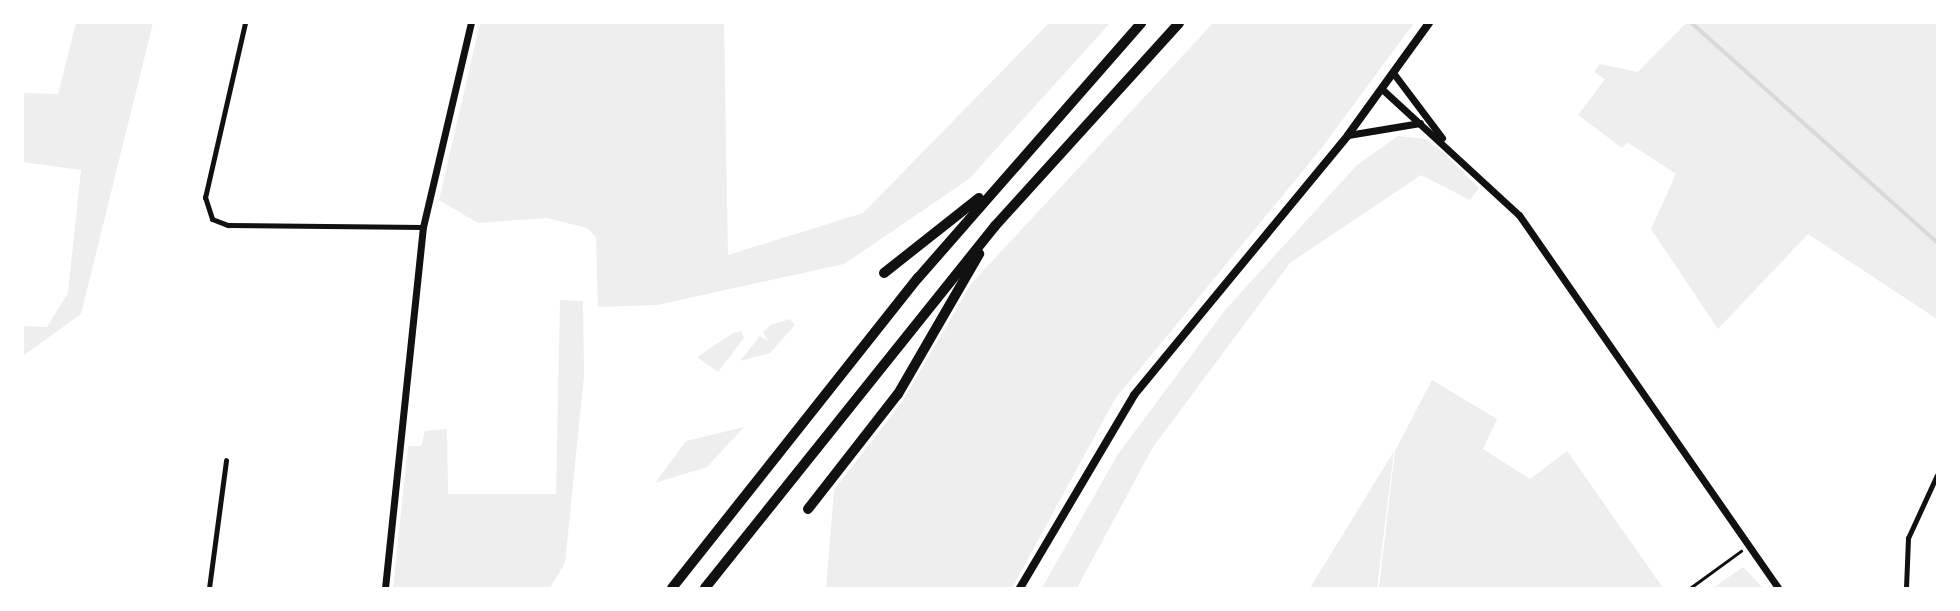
<!DOCTYPE html>
<html>
<head>
<meta charset="utf-8">
<style>
	body { margin:0 }
	#map { position:relative; width:1960px; height:611px; overflow:hidden; background:#fff; font-family:Barlow,sans-serif }
	div>[style] { position:absolute }
	.green>* { inset:0; background:#eee }
	.stream>* { height:3.5px; margin:-1.75px; padding:0 1.75px; transform-origin:1.75px; border-radius:1.75px; background:#d9d9d9 }
	.path>* { height:2.5px; margin:-1.25px; padding:0 1.25px; transform-origin:1.25px; border-radius:1.25px; background:#111 }
	.minor>* { height:5px; margin:-2.5px; padding:0 2.5px; transform-origin:2.5px; border-radius:2.5px; background:#111 }
	.tertiary>* { height:7px; margin:-3.5px; padding:0 3.5px; transform-origin:3.5px; border-radius:3.5px; background:#111 }
	.secondary>* { height:8px; margin:-4px; padding:0 4px; transform-origin:4px; border-radius:4px; background:#111 }
	.motorway>* { height:10px; margin:-5px; padding:0 5px; transform-origin:5px; border-radius:5px; background:#111 }
	span { translate:-50% -50%; white-space:nowrap; text-align:center; line-height:1.15; -webkit-text-stroke:5px #fff; paint-order:stroke }
	.frame { position:absolute; inset:0; border:24px solid #fff; pointer-events:none }
</style>
</head>
<body>
<div id="map">
	<div class="green">
		<i style="clip-path:polygon(76px 23px,153px 23px,81px 314px,23px 356px,23px 326px,47px 327px,68px 293px,81px 170px,23px 162px,23px 93px,58px 94px)"></i>
		<i style="clip-path:polygon(480px 23px,724px 23px,728px 255px,863px 213px,1049px 23px,1110px 23px,969px 179px,844px 264px,657px 305px,598px 307px,596px 237px,587px 228px,547px 218px,478px 223px,439px 200px)"></i>
		<i style="clip-path:polygon(1213px 23px,1414px 23px,1320px 150px,1115px 399px,1012px 588px,826px 588px,834px 490px,902px 402px,971px 284px)"></i>
		<i style="clip-path:polygon(1686px 23px,1937px 23px,1937px 319px,1808px 234px,1718px 329px,1651px 229px,1676px 174px,1627px 142px,1622px 148px,1578px 115px,1605px 79px,1594px 72px,1600px 64px,1638px 72px)"></i>
		<i style="clip-path:polygon(1398px 136px,1425px 139px,1443px 152px,1479px 188px,1470px 200px,1421px 175px,1290px 263px,1153px 447px,1077px 588px,1042px 588px,1118px 454px,1226px 309px,1357px 165px)"></i>
		<i style="clip-path:polygon(560px 300px,583px 301px,584px 376px,565px 563px,550px 588px,393px 588px,408px 446px,421px 446px,425px 431px,447px 429px,448px 494px,556px 494px)"></i>
		<i style="clip-path:polygon(790px 319px,795px 325px,770px 353px,740px 361px,760px 336px,769px 342px,763px 332px,770px 325px)"></i>
		<i style="clip-path:polygon(733px 333px,741px 331px,744px 338px,718px 372px,697px 357px)"></i>
		<i style="clip-path:polygon(1432px 380px,1497px 419px,1483px 449px,1530px 479px,1567px 451px,1663px 588px,1379px 588px,1395px 451px)"></i>
		<i style="clip-path:polygon(744px 427px,707px 467px,655px 483px,686px 441px)"></i>
		<i style="clip-path:polygon(1394px 451px,1377px 588px,1310px 588px)"></i>
		<i style="clip-path:polygon(1743px 567px,1763px 588px,1713px 588px)"></i>
	</div>
	<div class="stream">
		<i style="left:1692px;top:23px;width:329px;rotate:41.8deg"></i>
	</div>
	<div class="path">
		<i style="left:1690px;top:588px;width:63px;rotate:-36deg"></i>
	</div>
	<div class="minor">
		<i style="left:245px;top:23px;width:179px;rotate:102.9deg"></i>
		<i style="left:205px;top:197px;width:23px;rotate:72deg"></i>
		<i style="left:212px;top:219px;width:17px;rotate:21deg"></i>
		<i style="left:228px;top:225px;width:195px;rotate:0.6deg"></i>
		<i style="left:209px;top:588px;width:129px;rotate:-82.4deg"></i>
		<i style="left:1906px;top:588px;width:50px;rotate:-87.7deg"></i>
		<i style="left:1908px;top:538px;width:69px;rotate:-65.3deg"></i>
	</div>
	<div class="tertiary">
		<i style="left:1394px;top:74px;width:80px;rotate:53.1deg"></i>
		<i style="left:1383px;top:90px;width:185px;rotate:42.6deg"></i>
		<i style="left:1519px;top:215px;width:454px;rotate:55.2deg"></i>
		<i style="left:1348px;top:135px;width:73px;rotate:-9.5deg"></i>
		<i style="left:385px;top:588px;width:363px;rotate:-84deg"></i>
		<i style="left:423px;top:227px;width:210px;rotate:-76.8deg"></i>
	</div>
	<div class="secondary">
		<i style="left:1020px;top:588px;width:224px;rotate:-59.4deg"></i>
		<i style="left:1134px;top:395px;width:337px;rotate:-50.5deg"></i>
		<i style="left:1348px;top:135px;width:138px;rotate:-54.1deg"></i>
	</div>
	<div class="motorway">
		<i style="left:884px;top:273px;width:121px;rotate:-38.3deg"></i>
		<i style="left:808px;top:509px;width:146px;rotate:-52deg"></i>
		<i style="left:898px;top:394px;width:162px;rotate:-59.9deg"></i>
		<i style="left:672px;top:588px;width:396px;rotate:-51.6deg"></i>
		<i style="left:918px;top:278px;width:339px;rotate:-48.8deg"></i>
		<i style="left:705px;top:588px;width:464px;rotate:-51.3deg"></i>
		<i style="left:995px;top:226px;width:274px;rotate:-47.8deg"></i>
	</div>
	<div class="frame"></div>
</div>
</body>
</html>
